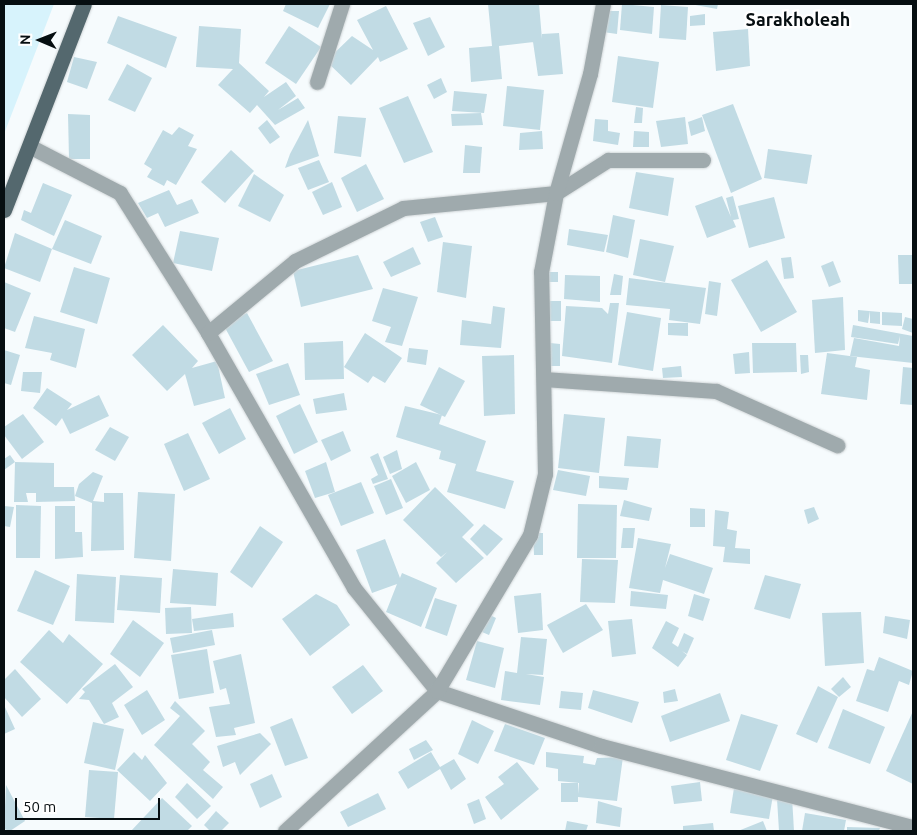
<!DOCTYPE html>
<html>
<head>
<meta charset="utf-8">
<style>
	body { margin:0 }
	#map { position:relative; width:917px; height:835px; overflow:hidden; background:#f6fbfd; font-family:Ubuntu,sans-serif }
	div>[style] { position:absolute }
	.built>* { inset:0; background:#d7f3fc }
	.building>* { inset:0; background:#c1dbe4 }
	.roads { filter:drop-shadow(0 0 1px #d0d5d7) drop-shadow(0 0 1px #d0d5d7) }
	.minor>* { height:15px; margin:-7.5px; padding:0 7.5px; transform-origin:7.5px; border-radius:7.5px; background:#9faaad }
	.major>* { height:15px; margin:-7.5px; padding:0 7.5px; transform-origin:7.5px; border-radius:7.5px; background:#54686e }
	span { translate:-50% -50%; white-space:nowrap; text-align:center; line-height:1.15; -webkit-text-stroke:4.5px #fff; paint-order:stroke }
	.quarter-label { font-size:18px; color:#060e11; font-weight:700 }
	.frame { position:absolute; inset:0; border:5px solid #060e11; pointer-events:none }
	.north { position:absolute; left:15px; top:15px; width:50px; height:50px; -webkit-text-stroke:4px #fff; paint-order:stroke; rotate:271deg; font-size:14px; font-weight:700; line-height:20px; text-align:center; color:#060e11 }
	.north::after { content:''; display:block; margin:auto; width:18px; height:22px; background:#060e11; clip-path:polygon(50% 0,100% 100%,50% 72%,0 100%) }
	.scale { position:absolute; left:15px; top:798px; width:145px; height:22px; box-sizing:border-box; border:2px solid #060e11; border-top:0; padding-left:6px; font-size:15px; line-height:18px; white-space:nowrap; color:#060e11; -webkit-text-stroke:4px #fff; paint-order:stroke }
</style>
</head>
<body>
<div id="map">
	<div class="built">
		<i style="clip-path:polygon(4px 4px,54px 4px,4px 134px)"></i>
	</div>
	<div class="building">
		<i style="clip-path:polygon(286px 4px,330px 4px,318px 28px,283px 11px)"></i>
		<i style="clip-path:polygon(488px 4px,539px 4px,542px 39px,542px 34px,559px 33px,563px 74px,538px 76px,533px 42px,542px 41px,499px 46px,502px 79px,471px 82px,469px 48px,492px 46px)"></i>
		<i style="clip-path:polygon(622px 4px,654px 7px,652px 34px,620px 30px)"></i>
		<i style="clip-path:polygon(690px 4px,718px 4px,717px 9px)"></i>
		<i style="clip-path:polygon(661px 5px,688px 7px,686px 40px,659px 38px)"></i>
		<i style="clip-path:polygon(386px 6px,408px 49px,380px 62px,378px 57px,351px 85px,326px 61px,352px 36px,373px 50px,357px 20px)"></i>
		<i style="clip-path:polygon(605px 11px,619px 11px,617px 34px,603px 32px)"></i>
		<i style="clip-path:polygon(705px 14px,705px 25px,690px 26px,690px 16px)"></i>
		<i style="clip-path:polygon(118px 16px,177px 37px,166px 68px,107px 43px)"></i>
		<i style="clip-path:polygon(430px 17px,445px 47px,428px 56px,413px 23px)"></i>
		<i style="clip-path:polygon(199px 26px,241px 29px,239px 63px,269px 91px,264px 97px,286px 82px,296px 96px,278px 110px,298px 98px,305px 108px,275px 125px,257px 105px,250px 113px,218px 85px,233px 69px,196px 67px)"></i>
		<i style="clip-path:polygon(289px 26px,321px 47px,296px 84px,265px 63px)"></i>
		<i style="clip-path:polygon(748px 29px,750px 66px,716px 71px,713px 32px)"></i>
		<i style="clip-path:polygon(618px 56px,659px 62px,653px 108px,612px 102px)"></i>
		<i style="clip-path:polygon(74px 57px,97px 62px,87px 89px,67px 82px)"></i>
		<i style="clip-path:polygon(127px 64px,152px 78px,135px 112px,108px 100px)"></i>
		<i style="clip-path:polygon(441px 78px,447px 92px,434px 99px,427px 85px)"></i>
		<i style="clip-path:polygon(507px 86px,544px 90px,540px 130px,503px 126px)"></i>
		<i style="clip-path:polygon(454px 91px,487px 94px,484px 113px,452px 111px)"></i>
		<i style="clip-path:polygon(408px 96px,433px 152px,404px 163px,379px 108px)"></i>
		<i style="clip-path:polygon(733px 104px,762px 179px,731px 193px,702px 115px)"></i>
		<i style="clip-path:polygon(636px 107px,643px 108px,642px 123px,634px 123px)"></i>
		<i style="clip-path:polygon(481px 113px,483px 125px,452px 126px,451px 114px)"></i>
		<i style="clip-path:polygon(68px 114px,90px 115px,90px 159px,69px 159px)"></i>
		<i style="clip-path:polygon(338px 116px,366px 118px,361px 157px,334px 153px)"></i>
		<i style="clip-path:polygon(685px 117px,688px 144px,661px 147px,656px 121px)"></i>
		<i style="clip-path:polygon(702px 117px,705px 131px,691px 136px,688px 122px)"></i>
		<i style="clip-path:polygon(595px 119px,608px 120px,608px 131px,620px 133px,618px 145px,593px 141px)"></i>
		<i style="clip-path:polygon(267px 120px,280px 137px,270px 144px,258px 128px)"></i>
		<i style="clip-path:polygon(308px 120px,319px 156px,285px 168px,290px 154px)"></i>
		<i style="clip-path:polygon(179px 127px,194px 135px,188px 146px,197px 149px,176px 185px,167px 180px,164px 186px,147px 177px,152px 169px,144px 164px,163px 130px,172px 135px)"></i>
		<i style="clip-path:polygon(542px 131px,543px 149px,519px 150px,520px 133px)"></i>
		<i style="clip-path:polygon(634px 131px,649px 132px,649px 147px,633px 147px)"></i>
		<i style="clip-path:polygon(465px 145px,482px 147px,480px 173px,463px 173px)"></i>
		<i style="clip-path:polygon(768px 149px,812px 155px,807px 184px,764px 178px)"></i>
		<i style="clip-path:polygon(231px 150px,254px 171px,225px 203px,201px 182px)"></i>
		<i style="clip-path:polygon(319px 160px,329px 182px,308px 190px,298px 168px)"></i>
		<i style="clip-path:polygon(366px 164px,384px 199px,357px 212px,341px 178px)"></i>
		<i style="clip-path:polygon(636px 172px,674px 178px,668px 216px,629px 208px)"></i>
		<i style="clip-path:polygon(254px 174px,284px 195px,270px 222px,238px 206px)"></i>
		<i style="clip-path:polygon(332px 182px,342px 207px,323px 215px,312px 192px)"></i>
		<i style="clip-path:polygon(43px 183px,72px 195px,54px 236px,21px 220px,24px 210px,31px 213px)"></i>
		<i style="clip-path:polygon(169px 190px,177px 205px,192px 199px,199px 213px,165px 227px,158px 213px,147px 218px,138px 203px)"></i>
		<i style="clip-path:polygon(722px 196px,731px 217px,726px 198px,733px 196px,739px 219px,733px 220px,736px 227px,707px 238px,695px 206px)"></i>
		<i style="clip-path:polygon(774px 197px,785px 238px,749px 248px,738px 206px)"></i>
		<i style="clip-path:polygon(613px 215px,635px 220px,628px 258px,606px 252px)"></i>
		<i style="clip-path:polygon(435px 217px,443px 237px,428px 242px,420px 222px)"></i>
		<i style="clip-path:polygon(65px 220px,102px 236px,91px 264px,52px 249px)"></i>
		<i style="clip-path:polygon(569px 229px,608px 235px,604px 252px,567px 245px)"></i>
		<i style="clip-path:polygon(180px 231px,219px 238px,212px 271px,173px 263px)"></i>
		<i style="clip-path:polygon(15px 233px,52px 249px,40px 282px,4px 268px)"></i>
		<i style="clip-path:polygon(640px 239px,674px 246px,665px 282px,633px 275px)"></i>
		<i style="clip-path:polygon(443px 242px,472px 246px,466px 298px,437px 292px)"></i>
		<i style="clip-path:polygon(413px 247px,421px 264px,391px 277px,383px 262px)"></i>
		<i style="clip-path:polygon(358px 255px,373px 289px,301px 307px,293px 271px)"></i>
		<i style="clip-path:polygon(898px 255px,913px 255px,913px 284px,899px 284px)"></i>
		<i style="clip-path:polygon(791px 257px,794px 278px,784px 279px,781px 258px)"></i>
		<i style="clip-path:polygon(767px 260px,797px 312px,761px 332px,731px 280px)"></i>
		<i style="clip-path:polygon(833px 261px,841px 282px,829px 287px,821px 266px)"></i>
		<i style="clip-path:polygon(74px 267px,110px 278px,97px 324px,60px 312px)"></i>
		<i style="clip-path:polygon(546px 272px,558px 272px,558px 282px,546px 282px)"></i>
		<i style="clip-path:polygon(614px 274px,623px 276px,621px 295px,610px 295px)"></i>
		<i style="clip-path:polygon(565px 275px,600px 276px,600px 302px,564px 299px)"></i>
		<i style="clip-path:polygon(629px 278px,706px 288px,700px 324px,669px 320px,670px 309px,626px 305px)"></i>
		<i style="clip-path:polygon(709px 281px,721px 283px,717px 316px,705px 314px)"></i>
		<i style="clip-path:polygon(4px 282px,31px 293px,15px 332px,4px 328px)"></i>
		<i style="clip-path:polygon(383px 288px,418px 297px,402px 346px,385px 342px,391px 327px,372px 321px)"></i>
		<i style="clip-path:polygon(843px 297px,845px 350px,815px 353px,812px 300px)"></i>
		<i style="clip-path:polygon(547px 301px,561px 301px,561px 321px,547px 321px)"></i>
		<i style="clip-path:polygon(610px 303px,619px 303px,612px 363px,562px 356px,566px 306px,602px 308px,608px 314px)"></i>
		<i style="clip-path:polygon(493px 306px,505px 308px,501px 348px,460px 345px,462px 320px,491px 324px)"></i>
		<i style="clip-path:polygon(858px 310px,880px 312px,880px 324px,870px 323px,870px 311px,868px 323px,858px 321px)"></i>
		<i style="clip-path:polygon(627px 312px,661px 318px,653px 371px,618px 365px)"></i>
		<i style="clip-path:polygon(882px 312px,902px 313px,902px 326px,882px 325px)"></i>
		<i style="clip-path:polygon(247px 313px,273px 361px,249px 372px,223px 324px)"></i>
		<i style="clip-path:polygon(34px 316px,85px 329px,76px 368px,50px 360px,52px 353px,25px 348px)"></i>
		<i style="clip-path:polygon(905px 317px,913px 319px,913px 333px,902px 329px)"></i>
		<i style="clip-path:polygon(668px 323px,688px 323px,688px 336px,668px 335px)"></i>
		<i style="clip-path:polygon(163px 325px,198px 361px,192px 368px,217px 361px,225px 398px,194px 406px,185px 374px,167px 391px,132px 355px)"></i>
		<i style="clip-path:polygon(853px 325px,913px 336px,913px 363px,850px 356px,854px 338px,899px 346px,900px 336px,898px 344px,851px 337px)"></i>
		<i style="clip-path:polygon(365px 333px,402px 358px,385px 383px,373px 376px,368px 383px,344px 367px)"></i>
		<i style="clip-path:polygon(343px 341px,344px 379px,305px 380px,304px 343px)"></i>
		<i style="clip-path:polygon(550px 343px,560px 344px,560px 366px,550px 366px)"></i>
		<i style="clip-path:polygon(752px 343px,796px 343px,797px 372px,753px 373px)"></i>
		<i style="clip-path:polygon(409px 348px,428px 350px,426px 365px,407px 362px)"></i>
		<i style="clip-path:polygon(4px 350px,20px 355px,11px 385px,4px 383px)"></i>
		<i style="clip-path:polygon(749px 352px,750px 373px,735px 374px,733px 354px)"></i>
		<i style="clip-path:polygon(827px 353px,857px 357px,855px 367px,870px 370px,867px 400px,821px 394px)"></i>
		<i style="clip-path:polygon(514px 355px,515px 414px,484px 416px,482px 356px)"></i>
		<i style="clip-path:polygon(800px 355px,808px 355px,809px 372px,801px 374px)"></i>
		<i style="clip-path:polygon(288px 363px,300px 395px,269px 405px,256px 374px)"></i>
		<i style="clip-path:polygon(681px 366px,682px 377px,663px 378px,662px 368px)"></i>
		<i style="clip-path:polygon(439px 367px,465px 381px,445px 417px,420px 405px)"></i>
		<i style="clip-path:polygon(903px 367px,913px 368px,913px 405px,900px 404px)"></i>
		<i style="clip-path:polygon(23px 372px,42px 372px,40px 393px,21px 391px)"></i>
		<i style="clip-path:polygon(47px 388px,72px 404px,67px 410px,99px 395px,109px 416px,70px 434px,62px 418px,56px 426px,33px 408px)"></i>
		<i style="clip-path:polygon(344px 393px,347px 410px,316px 414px,313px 399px)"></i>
		<i style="clip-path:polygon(300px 404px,318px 442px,294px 454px,276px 416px)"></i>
		<i style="clip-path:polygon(405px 406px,442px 415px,439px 424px,486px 441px,476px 471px,514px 481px,505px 509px,447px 492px,456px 464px,439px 459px,441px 451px,396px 437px)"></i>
		<i style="clip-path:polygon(230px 408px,246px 439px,219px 454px,202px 423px)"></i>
		<i style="clip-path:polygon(23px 414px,44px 442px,22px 459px,4px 435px,4px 427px)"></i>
		<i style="clip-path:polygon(564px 414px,605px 418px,599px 473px,558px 468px)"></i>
		<i style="clip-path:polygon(110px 427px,129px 437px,115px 461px,95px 450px)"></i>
		<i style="clip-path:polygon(343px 431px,351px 451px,331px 461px,321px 440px)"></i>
		<i style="clip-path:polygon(188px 433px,210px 479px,184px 491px,164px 444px)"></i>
		<i style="clip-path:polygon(627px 436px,661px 439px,658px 468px,624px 466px)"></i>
		<i style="clip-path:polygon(397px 450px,402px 469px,390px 474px,383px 457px)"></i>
		<i style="clip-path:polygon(378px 453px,388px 479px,373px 484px,371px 479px,378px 475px,370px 457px)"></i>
		<i style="clip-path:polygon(10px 455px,15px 462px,54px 463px,54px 487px,74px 487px,75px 501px,36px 502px,36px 493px,26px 493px,28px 502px,14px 502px,15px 462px,4px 470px,4px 459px)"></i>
		<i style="clip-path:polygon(326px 462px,335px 492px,315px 498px,305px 471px)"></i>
		<i style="clip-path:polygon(416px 462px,430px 490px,406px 503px,392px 476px)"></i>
		<i style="clip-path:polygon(558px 470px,590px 476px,586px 496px,553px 490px)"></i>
		<i style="clip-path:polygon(93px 472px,103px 476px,93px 501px,104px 502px,104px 493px,123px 493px,124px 550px,91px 551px,92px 503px,75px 496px,79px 484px)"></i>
		<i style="clip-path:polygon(599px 476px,629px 478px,627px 490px,599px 488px)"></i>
		<i style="clip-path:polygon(391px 479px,403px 508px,386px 515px,374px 486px)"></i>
		<i style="clip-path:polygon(361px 482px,374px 513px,341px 526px,328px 495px)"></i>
		<i style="clip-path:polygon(435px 487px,474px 525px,462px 537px,484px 558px,456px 583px,436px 563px,447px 552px,441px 557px,403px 520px)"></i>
		<i style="clip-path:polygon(138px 492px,175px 494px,171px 561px,134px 558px)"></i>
		<i style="clip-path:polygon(624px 500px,652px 508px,649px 521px,620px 516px)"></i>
		<i style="clip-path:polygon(578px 504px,617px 505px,616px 558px,577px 558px)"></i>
		<i style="clip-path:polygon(16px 505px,41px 506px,40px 558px,16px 558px)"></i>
		<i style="clip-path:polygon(4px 506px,14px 507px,10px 527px,4px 526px)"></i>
		<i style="clip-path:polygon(55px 506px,75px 506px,75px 532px,82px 532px,83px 557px,55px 559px)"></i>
		<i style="clip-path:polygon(814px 507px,819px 519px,808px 524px,804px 510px)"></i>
		<i style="clip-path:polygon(690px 508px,705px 509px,705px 527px,690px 527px)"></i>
		<i style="clip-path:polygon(715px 510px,729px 512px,727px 529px,737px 531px,735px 548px,750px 549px,750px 564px,723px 562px,725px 547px,713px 546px)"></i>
		<i style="clip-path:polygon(484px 524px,503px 539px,487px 556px,470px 539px)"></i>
		<i style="clip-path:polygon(260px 526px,283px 542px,252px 588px,230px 572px)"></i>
		<i style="clip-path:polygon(623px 528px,635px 528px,633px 548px,621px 548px)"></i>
		<i style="clip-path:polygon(533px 533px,543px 533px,543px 555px,534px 555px)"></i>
		<i style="clip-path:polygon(638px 538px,671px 544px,665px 568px,670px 554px,713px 568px,704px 594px,663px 580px,660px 593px,629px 588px)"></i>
		<i style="clip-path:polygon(385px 539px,400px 578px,402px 573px,437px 588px,421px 627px,386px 612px,397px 584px,372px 593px,356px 550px)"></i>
		<i style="clip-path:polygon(582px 559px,618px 560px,615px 603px,580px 602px)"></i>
		<i style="clip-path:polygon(173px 569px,218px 573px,216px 606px,170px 603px)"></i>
		<i style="clip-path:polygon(35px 570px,70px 586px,53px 625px,17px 611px)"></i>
		<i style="clip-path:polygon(77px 574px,116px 577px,114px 623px,75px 621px)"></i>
		<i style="clip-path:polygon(120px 575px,162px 578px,160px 613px,117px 610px)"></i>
		<i style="clip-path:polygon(765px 575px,801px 584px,790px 619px,754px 609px)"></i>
		<i style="clip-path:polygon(631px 591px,668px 595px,666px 609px,630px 606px)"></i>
		<i style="clip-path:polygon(541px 593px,543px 630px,518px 633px,514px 596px)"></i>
		<i style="clip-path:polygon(316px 594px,337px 605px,350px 625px,310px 656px,282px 619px)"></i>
		<i style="clip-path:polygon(694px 594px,710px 599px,703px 621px,688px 616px)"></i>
		<i style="clip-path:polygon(435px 598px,457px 605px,447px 636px,425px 628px)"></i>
		<i style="clip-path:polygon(586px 604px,603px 630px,563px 653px,547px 625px)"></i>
		<i style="clip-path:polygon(191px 607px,192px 633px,166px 634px,165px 608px)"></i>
		<i style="clip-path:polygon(484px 612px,496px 618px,489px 635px,475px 629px)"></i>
		<i style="clip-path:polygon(861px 612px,864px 663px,825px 666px,822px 613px)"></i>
		<i style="clip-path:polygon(233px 613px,234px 627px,194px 631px,192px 619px)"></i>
		<i style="clip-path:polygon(885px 616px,910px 620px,907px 639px,883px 633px)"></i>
		<i style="clip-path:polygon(632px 619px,636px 654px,612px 657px,608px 621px)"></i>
		<i style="clip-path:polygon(133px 620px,164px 643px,140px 677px,110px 654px)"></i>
		<i style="clip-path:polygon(666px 621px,679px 628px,672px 643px,678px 647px,684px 633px,694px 638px,687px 654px,682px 651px,687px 655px,678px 667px,652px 648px)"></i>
		<i style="clip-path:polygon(49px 630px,63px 643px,69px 634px,103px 664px,67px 704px,20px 662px)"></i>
		<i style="clip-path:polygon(212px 630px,215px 645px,173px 653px,170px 638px)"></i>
		<i style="clip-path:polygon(521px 637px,547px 639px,543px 675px,526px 674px,544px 677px,540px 705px,501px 700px,505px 671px,517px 673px)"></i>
		<i style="clip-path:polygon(477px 641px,504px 648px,495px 688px,466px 680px)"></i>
		<i style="clip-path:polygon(207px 649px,214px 693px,179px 699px,171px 655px)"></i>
		<i style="clip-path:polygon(241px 654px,255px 723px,234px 728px,236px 735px,216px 737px,209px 707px,230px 704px,226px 688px,220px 690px,213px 661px)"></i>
		<i style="clip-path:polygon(879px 657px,913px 671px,909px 685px,899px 681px,888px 712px,856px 701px,867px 669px,874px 671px)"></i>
		<i style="clip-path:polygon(115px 664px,133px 687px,112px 703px,119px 717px,104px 724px,89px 700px,79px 699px,85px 692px,82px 689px)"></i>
		<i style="clip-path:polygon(363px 665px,383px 691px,352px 714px,332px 687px)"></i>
		<i style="clip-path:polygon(15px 669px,41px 699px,22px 717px,4px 697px,4px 680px)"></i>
		<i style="clip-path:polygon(843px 677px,851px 687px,839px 697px,831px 689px)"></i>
		<i style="clip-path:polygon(818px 686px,838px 697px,817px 743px,796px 734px)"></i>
		<i style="clip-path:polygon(675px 689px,678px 701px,664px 703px,663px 692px)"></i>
		<i style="clip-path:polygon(147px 690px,165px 720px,142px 735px,124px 705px)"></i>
		<i style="clip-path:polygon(593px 690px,639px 702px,632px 723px,588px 708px)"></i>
		<i style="clip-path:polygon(561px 691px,583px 693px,581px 710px,559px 708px)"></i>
		<i style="clip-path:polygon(720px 693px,730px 721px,670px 742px,661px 716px)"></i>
		<i style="clip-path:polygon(175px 701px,205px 731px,192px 744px,210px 762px,203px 770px,223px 787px,213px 799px,154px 745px,180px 716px,170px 708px)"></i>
		<i style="clip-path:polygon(4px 705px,15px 729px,4px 734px)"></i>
		<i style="clip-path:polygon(843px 709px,885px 727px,870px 764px,828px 748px)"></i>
		<i style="clip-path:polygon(913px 711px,913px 784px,886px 771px)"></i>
		<i style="clip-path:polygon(741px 714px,778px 725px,760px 771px,726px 760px)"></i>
		<i style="clip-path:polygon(292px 718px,308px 758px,285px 766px,270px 727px)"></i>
		<i style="clip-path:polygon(472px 720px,494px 731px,478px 764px,458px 754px)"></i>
		<i style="clip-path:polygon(93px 722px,124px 729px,115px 770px,84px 763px)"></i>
		<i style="clip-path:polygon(505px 724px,545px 738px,534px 765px,494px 751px)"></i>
		<i style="clip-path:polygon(260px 733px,271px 744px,240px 775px,235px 762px,223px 767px,217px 746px)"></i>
		<i style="clip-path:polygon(426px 740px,433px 750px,414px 760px,409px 749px)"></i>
		<i style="clip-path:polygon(134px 752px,142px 760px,145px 755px,167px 783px,150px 801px,117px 770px)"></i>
		<i style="clip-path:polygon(431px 752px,440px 767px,454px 759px,466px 779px,451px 790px,440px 769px,408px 789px,398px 772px)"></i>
		<i style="clip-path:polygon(546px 752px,584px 756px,583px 763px,595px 765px,597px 758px,623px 757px,617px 801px,578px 797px,578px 802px,561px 802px,561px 783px,578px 783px,578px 794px,579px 783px,558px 781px,558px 769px,546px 767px)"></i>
		<i style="clip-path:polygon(517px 762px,539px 789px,501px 820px,485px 797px,504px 784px,498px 777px)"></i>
		<i style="clip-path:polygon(89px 770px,118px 772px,114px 819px,85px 817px)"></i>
		<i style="clip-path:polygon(272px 774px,282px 797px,260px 808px,250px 784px)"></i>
		<i style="clip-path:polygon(700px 782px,702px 801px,674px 804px,671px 786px)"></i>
		<i style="clip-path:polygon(187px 783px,211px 806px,197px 819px,175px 797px)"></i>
		<i style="clip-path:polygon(6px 785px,25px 821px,10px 831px,4px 829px)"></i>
		<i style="clip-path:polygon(734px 788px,773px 795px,769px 819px,730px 813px)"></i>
		<i style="clip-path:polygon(378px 793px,386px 809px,348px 827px,340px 812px)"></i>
		<i style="clip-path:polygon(792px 797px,794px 831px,779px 831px,777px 799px)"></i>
		<i style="clip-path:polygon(162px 798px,192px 826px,187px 831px,131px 831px)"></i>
		<i style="clip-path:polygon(479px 799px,486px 819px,474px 824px,467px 804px)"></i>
		<i style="clip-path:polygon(598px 801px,622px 808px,620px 827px,596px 823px)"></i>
		<i style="clip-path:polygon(216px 811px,229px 823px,221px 831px,210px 831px,204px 825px)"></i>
		<i style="clip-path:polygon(805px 813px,846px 820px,844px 831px,802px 831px)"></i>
		<i style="clip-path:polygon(567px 821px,588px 825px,586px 831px,565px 831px)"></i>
		<i style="clip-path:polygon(763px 821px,767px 831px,738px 831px)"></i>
		<i style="clip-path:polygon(713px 823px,714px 831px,683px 831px,683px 826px)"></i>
		<i style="clip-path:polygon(847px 827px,880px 828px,879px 831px,847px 831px)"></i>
	</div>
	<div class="roads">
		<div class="minor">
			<i style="left:317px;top:82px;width:82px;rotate:-72.2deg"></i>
			<i style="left:31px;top:147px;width:100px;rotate:27.3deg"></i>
			<i style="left:120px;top:193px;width:165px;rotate:57.8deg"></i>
			<i style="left:208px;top:333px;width:294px;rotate:60.2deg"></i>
			<i style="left:354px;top:588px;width:132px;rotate:51.1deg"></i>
			<i style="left:437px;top:691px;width:173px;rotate:18.5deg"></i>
			<i style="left:601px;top:746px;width:322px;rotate:14.6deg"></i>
			<i style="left:208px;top:333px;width:113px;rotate:-39.6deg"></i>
			<i style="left:295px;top:261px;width:120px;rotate:-26.1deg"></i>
			<i style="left:403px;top:208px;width:154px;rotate:-5.6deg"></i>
			<i style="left:556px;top:193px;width:62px;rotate:-32.4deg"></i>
			<i style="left:608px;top:160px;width:95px"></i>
			<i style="left:544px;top:379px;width:172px;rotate:4deg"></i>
			<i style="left:716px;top:391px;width:133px;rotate:24.1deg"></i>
			<i style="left:285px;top:831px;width:207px;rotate:-42.6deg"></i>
			<i style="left:437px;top:691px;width:182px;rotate:-59.2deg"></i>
			<i style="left:530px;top:535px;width:63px;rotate:-76.2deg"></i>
			<i style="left:545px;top:474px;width:202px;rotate:-91.1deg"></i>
			<i style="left:541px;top:272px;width:80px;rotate:-79.2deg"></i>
			<i style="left:556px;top:193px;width:124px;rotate:-74.1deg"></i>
			<i style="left:590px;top:74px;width:71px;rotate:-79.5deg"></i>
		</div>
		<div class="major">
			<i style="left:4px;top:210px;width:221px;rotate:-68.8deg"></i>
		</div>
	</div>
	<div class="quarter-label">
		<span style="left:798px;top:19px">Sarakholeah</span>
	</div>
	<div class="frame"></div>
	<div class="north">N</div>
	<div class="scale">50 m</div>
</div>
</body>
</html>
